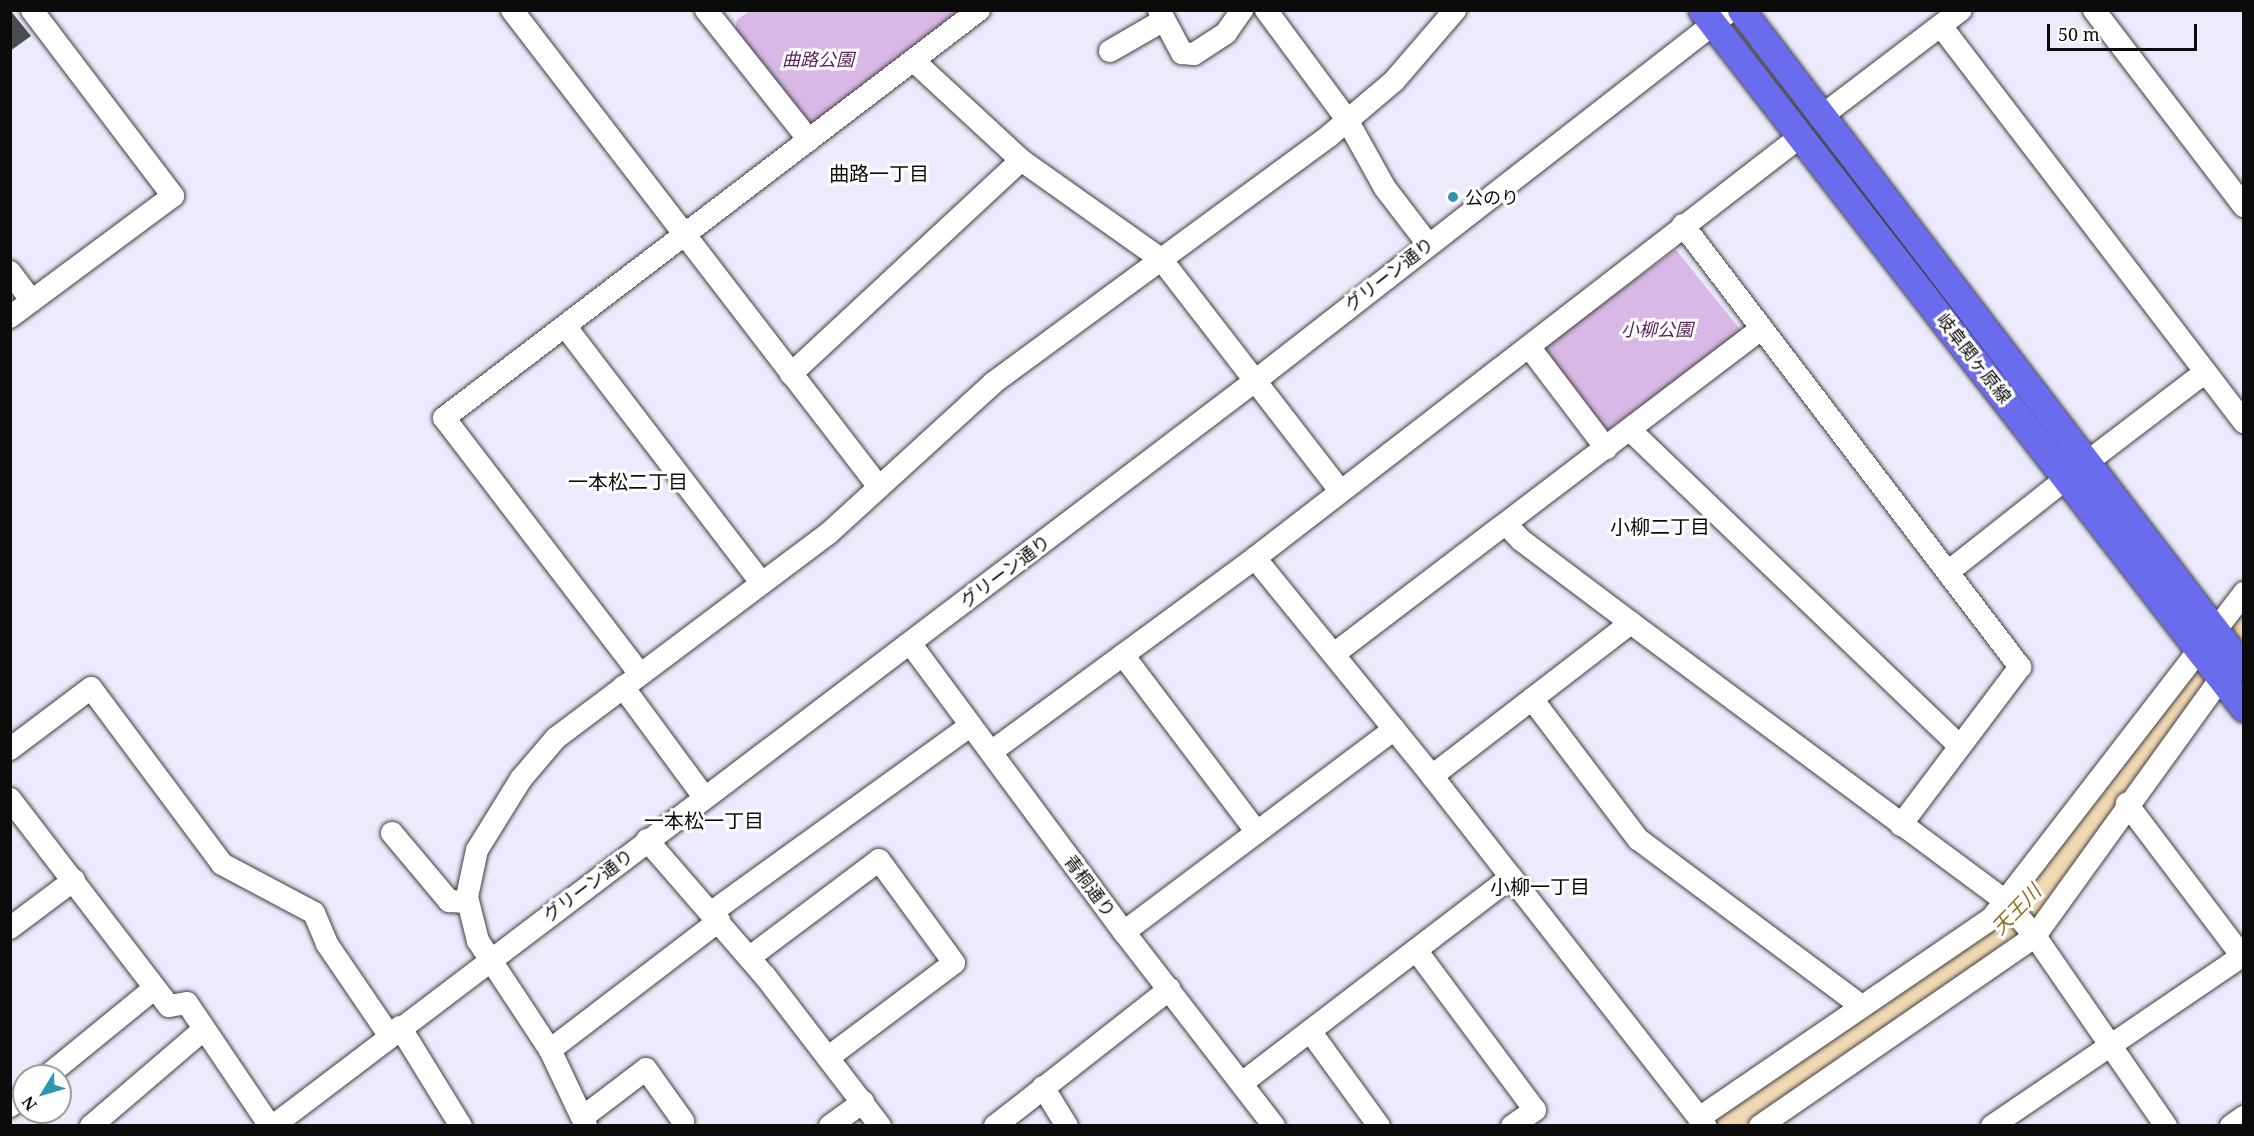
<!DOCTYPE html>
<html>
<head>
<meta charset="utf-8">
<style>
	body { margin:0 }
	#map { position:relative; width:2254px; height:1136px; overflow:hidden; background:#ecebfd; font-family:"Noto Serif","Noto Sans JP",serif }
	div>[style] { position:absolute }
	.green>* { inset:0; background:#d8b8e4 }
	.river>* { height:36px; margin:-18px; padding:0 18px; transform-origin:18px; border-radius:18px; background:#f1d9b4 }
	.building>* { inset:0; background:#484c53 }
	.roads { filter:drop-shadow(0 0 2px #3e3e3e) drop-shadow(0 0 2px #3e3e3e) }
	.minor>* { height:22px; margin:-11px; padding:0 11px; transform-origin:11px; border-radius:11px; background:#fff }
	.major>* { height:27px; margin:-13.5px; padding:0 13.5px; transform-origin:13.5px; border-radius:13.5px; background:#6b6bed }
	.dots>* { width:16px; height:16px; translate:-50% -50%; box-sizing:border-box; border:3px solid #fff; border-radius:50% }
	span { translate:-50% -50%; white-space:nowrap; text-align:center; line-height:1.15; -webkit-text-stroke:6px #fff; paint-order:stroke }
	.park-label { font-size:18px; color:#5d215b; font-style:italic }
	.poi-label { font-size:18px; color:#0b0b0b }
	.left { translate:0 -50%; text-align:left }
	.street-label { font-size:18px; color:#0b0b0b }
	.neighbourhood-label { font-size:20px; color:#0b0b0b }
	.water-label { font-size:20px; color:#926d1f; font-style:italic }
	.frame { position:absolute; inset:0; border:12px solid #0b0b0b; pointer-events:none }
	.north { position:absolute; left:12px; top:1064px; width:60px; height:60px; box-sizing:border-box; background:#fff; border:2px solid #9d9d9d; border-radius:50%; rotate:233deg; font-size:16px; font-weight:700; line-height:24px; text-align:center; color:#0b0b0b }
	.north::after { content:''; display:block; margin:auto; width:21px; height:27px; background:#2f96af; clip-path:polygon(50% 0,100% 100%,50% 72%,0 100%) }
	.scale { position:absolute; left:2047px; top:24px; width:150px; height:27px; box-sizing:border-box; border:3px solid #0b0b0b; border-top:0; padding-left:8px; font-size:18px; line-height:21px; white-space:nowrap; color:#0b0b0b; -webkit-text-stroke:4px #fff; paint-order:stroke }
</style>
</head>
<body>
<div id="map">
	<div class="green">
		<i style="clip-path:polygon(749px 11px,962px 11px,813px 124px,805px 122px,735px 31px,737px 20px)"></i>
		<i style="clip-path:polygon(1676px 250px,1743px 333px,1605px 432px,1541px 349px)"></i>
	</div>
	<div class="river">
		<i style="left:1719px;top:1126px;width:311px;rotate:-34.7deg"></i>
		<i style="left:1975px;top:949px;width:61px;rotate:-41deg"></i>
		<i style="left:2021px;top:909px;width:366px;rotate:-52.4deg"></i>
	</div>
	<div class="building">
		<i style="clip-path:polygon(10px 10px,31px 36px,10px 51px)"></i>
	</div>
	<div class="roads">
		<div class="minor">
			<i style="left:512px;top:10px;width:602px;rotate:52.43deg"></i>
			<i style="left:706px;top:10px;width:166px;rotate:51.6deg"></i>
			<i style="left:1159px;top:10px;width:49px;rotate:61.9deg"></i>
			<i style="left:1182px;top:53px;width:12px;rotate:5deg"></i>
			<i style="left:1194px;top:54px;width:38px;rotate:-33deg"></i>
			<i style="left:1226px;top:33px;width:28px;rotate:-55deg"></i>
			<i style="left:1266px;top:10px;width:134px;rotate:53.5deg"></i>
			<i style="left:1346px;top:118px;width:80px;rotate:60.9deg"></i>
			<i style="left:1385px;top:188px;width:71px;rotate:52.5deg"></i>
			<i style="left:2094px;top:10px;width:247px;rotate:52.6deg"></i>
			<i style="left:1941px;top:26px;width:499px;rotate:52.6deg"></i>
			<i style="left:1110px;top:51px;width:62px;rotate:-29.9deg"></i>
			<i style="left:914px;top:61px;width:146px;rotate:42.8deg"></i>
			<i style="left:1021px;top:160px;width:171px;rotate:35.3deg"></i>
			<i style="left:1161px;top:259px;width:293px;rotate:52.3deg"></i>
			<i style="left:1823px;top:115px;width:173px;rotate:-37.3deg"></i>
			<i style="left:1683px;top:225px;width:556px;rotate:52.68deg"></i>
			<i style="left:2020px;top:667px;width:198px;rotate:127deg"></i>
			<i style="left:10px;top:272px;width:36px;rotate:53deg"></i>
			<i style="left:10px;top:317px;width:203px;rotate:-36.6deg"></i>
			<i style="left:173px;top:196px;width:233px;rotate:-127.2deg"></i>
			<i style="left:565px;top:326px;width:322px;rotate:52.6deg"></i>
			<i style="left:1530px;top:348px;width:126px;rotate:52.8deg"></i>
			<i style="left:791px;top:374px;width:314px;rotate:-42.9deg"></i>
			<i style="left:1630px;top:430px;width:455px;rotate:43.8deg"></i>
			<i style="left:2086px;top:463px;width:148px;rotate:-37.3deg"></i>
			<i style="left:1506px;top:524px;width:22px;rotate:47deg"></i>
			<i style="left:1521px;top:540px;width:138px;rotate:37deg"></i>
			<i style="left:1631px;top:623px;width:466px;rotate:36.6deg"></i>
			<i style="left:2005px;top:901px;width:46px;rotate:49.4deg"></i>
			<i style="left:2035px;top:936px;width:231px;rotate:55.4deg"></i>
			<i style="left:1255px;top:558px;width:281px;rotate:50.9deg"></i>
			<i style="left:1432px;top:776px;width:444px;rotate:52deg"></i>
			<i style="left:1948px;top:572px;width:152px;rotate:-38.3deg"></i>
			<i style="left:2215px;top:631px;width:48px;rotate:-52.7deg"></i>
			<i style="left:910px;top:643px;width:360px;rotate:53.5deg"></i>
			<i style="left:1124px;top:932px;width:245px;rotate:52.3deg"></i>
			<i style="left:1334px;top:654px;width:537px;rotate:-37.28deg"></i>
			<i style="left:1123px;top:655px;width:222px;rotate:52.9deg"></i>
			<i style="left:640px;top:674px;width:322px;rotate:-127.4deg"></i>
			<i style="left:444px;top:418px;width:673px;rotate:-37.33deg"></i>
			<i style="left:623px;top:687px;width:137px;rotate:53.6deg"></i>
			<i style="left:1532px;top:699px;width:176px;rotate:52.9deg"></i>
			<i style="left:1638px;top:839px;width:279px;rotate:36.8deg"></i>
			<i style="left:10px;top:749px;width:101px;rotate:-37deg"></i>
			<i style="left:91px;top:688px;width:219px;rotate:53.3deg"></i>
			<i style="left:222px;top:864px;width:104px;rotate:28deg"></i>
			<i style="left:314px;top:913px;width:34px;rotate:67deg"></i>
			<i style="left:327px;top:944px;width:110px;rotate:55.7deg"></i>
			<i style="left:991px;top:752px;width:328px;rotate:-36.3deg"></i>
			<i style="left:1255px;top:558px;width:690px;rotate:-37.7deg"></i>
			<i style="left:1432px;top:776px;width:251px;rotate:-37.6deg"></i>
			<i style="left:10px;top:799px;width:261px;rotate:52.5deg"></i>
			<i style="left:169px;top:1006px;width:18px;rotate:-9deg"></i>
			<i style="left:187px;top:1003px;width:148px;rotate:56deg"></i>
			<i style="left:392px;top:833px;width:89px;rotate:50deg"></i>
			<i style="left:449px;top:901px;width:19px;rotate:3deg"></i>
			<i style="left:647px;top:840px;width:180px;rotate:49.1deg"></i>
			<i style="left:765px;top:976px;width:189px;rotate:52.5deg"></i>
			<i style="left:712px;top:912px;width:319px;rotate:-35.8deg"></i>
			<i style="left:10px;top:928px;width:80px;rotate:-36.9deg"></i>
			<i style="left:1124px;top:932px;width:338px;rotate:-36.9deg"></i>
			<i style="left:1416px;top:950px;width:199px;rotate:53.4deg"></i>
			<i style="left:1535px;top:1110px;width:28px;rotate:145deg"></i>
			<i style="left:750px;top:957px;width:161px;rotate:-36.9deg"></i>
			<i style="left:879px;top:860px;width:127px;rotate:53.9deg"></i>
			<i style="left:954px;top:963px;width:156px;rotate:143.1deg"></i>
			<i style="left:400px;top:1027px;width:116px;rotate:58.4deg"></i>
			<i style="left:1310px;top:1031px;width:117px;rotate:54deg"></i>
			<i style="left:550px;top:1050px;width:213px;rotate:-37.4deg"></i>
			<i style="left:47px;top:1076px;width:139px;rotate:-39.2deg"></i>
			<i style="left:1242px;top:1083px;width:339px;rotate:-37.4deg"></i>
			<i style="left:1043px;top:1087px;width:46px;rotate:58.4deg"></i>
			<i style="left:10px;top:1106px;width:18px;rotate:-38deg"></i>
			<i style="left:583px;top:1117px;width:79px;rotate:-37.3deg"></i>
			<i style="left:646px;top:1069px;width:64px;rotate:54.6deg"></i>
			<i style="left:1699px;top:1118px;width:355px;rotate:-34.3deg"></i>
			<i style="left:1992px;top:918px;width:339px;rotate:-52.3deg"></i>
			<i style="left:91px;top:1126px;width:149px;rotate:-40.6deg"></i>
			<i style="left:273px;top:1126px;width:1233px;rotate:-37.19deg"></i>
			<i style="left:1255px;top:381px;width:604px;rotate:-37.93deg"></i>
			<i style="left:586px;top:1126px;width:84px;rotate:-115.3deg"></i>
			<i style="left:550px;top:1050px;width:131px;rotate:-123.4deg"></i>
			<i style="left:478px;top:941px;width:45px;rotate:-104deg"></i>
			<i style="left:467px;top:897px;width:48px;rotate:-78deg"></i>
			<i style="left:477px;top:850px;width:84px;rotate:-58.2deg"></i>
			<i style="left:521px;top:779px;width:54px;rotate:-49.5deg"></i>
			<i style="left:556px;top:738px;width:341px;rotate:-36.9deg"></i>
			<i style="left:829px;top:533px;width:222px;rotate:-42.4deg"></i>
			<i style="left:993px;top:383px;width:417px;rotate:-36.3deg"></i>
			<i style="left:1329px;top:136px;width:85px;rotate:-40.2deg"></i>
			<i style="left:1394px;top:81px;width:94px;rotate:-49.3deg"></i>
			<i style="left:830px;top:1126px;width:41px;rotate:-36deg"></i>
			<i style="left:995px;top:1126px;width:222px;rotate:-38.1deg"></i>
			<i style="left:1760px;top:1126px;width:334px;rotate:-34.6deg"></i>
			<i style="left:2035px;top:936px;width:318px;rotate:-54.2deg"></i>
			<i style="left:1992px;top:1126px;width:302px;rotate:-34.2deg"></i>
			<i style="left:2242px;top:956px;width:191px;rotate:-127.1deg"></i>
			<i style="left:2231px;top:1126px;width:16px;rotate:-35deg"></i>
		</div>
		<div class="major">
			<i style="left:1702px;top:10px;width:884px;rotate:52.17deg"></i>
			<i style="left:1741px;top:10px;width:828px;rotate:52.6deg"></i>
		</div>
	</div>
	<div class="dots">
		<i style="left:1453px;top:197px;background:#2f96af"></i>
	</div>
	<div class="park-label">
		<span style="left:818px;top:59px">曲路公園</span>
		<span style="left:1657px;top:329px">小柳公園</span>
	</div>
	<div class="poi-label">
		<span class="left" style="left:1465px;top:197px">公のり</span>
	</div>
	<div class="street-label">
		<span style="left:1389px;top:274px;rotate:-38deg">グリーン通り</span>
		<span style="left:1974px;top:358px;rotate:52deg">岐阜関ヶ原線</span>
		<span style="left:1005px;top:571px;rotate:-37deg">グリーン通り</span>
		<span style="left:588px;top:885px;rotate:-37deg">グリーン通り</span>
		<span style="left:1090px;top:886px;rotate:53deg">青桐通り</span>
	</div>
	<div class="neighbourhood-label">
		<span style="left:879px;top:173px">曲路一丁目</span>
		<span style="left:628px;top:481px">一本松二丁目</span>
		<span style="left:1660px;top:526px">小柳二丁目</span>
		<span style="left:704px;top:820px">一本松一丁目</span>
		<span style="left:1540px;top:886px">小柳一丁目</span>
	</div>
	<div class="water-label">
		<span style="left:2016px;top:909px;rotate:-46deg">天王川</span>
	</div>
	<div class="frame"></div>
	<div class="north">N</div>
	<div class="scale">50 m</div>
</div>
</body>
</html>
